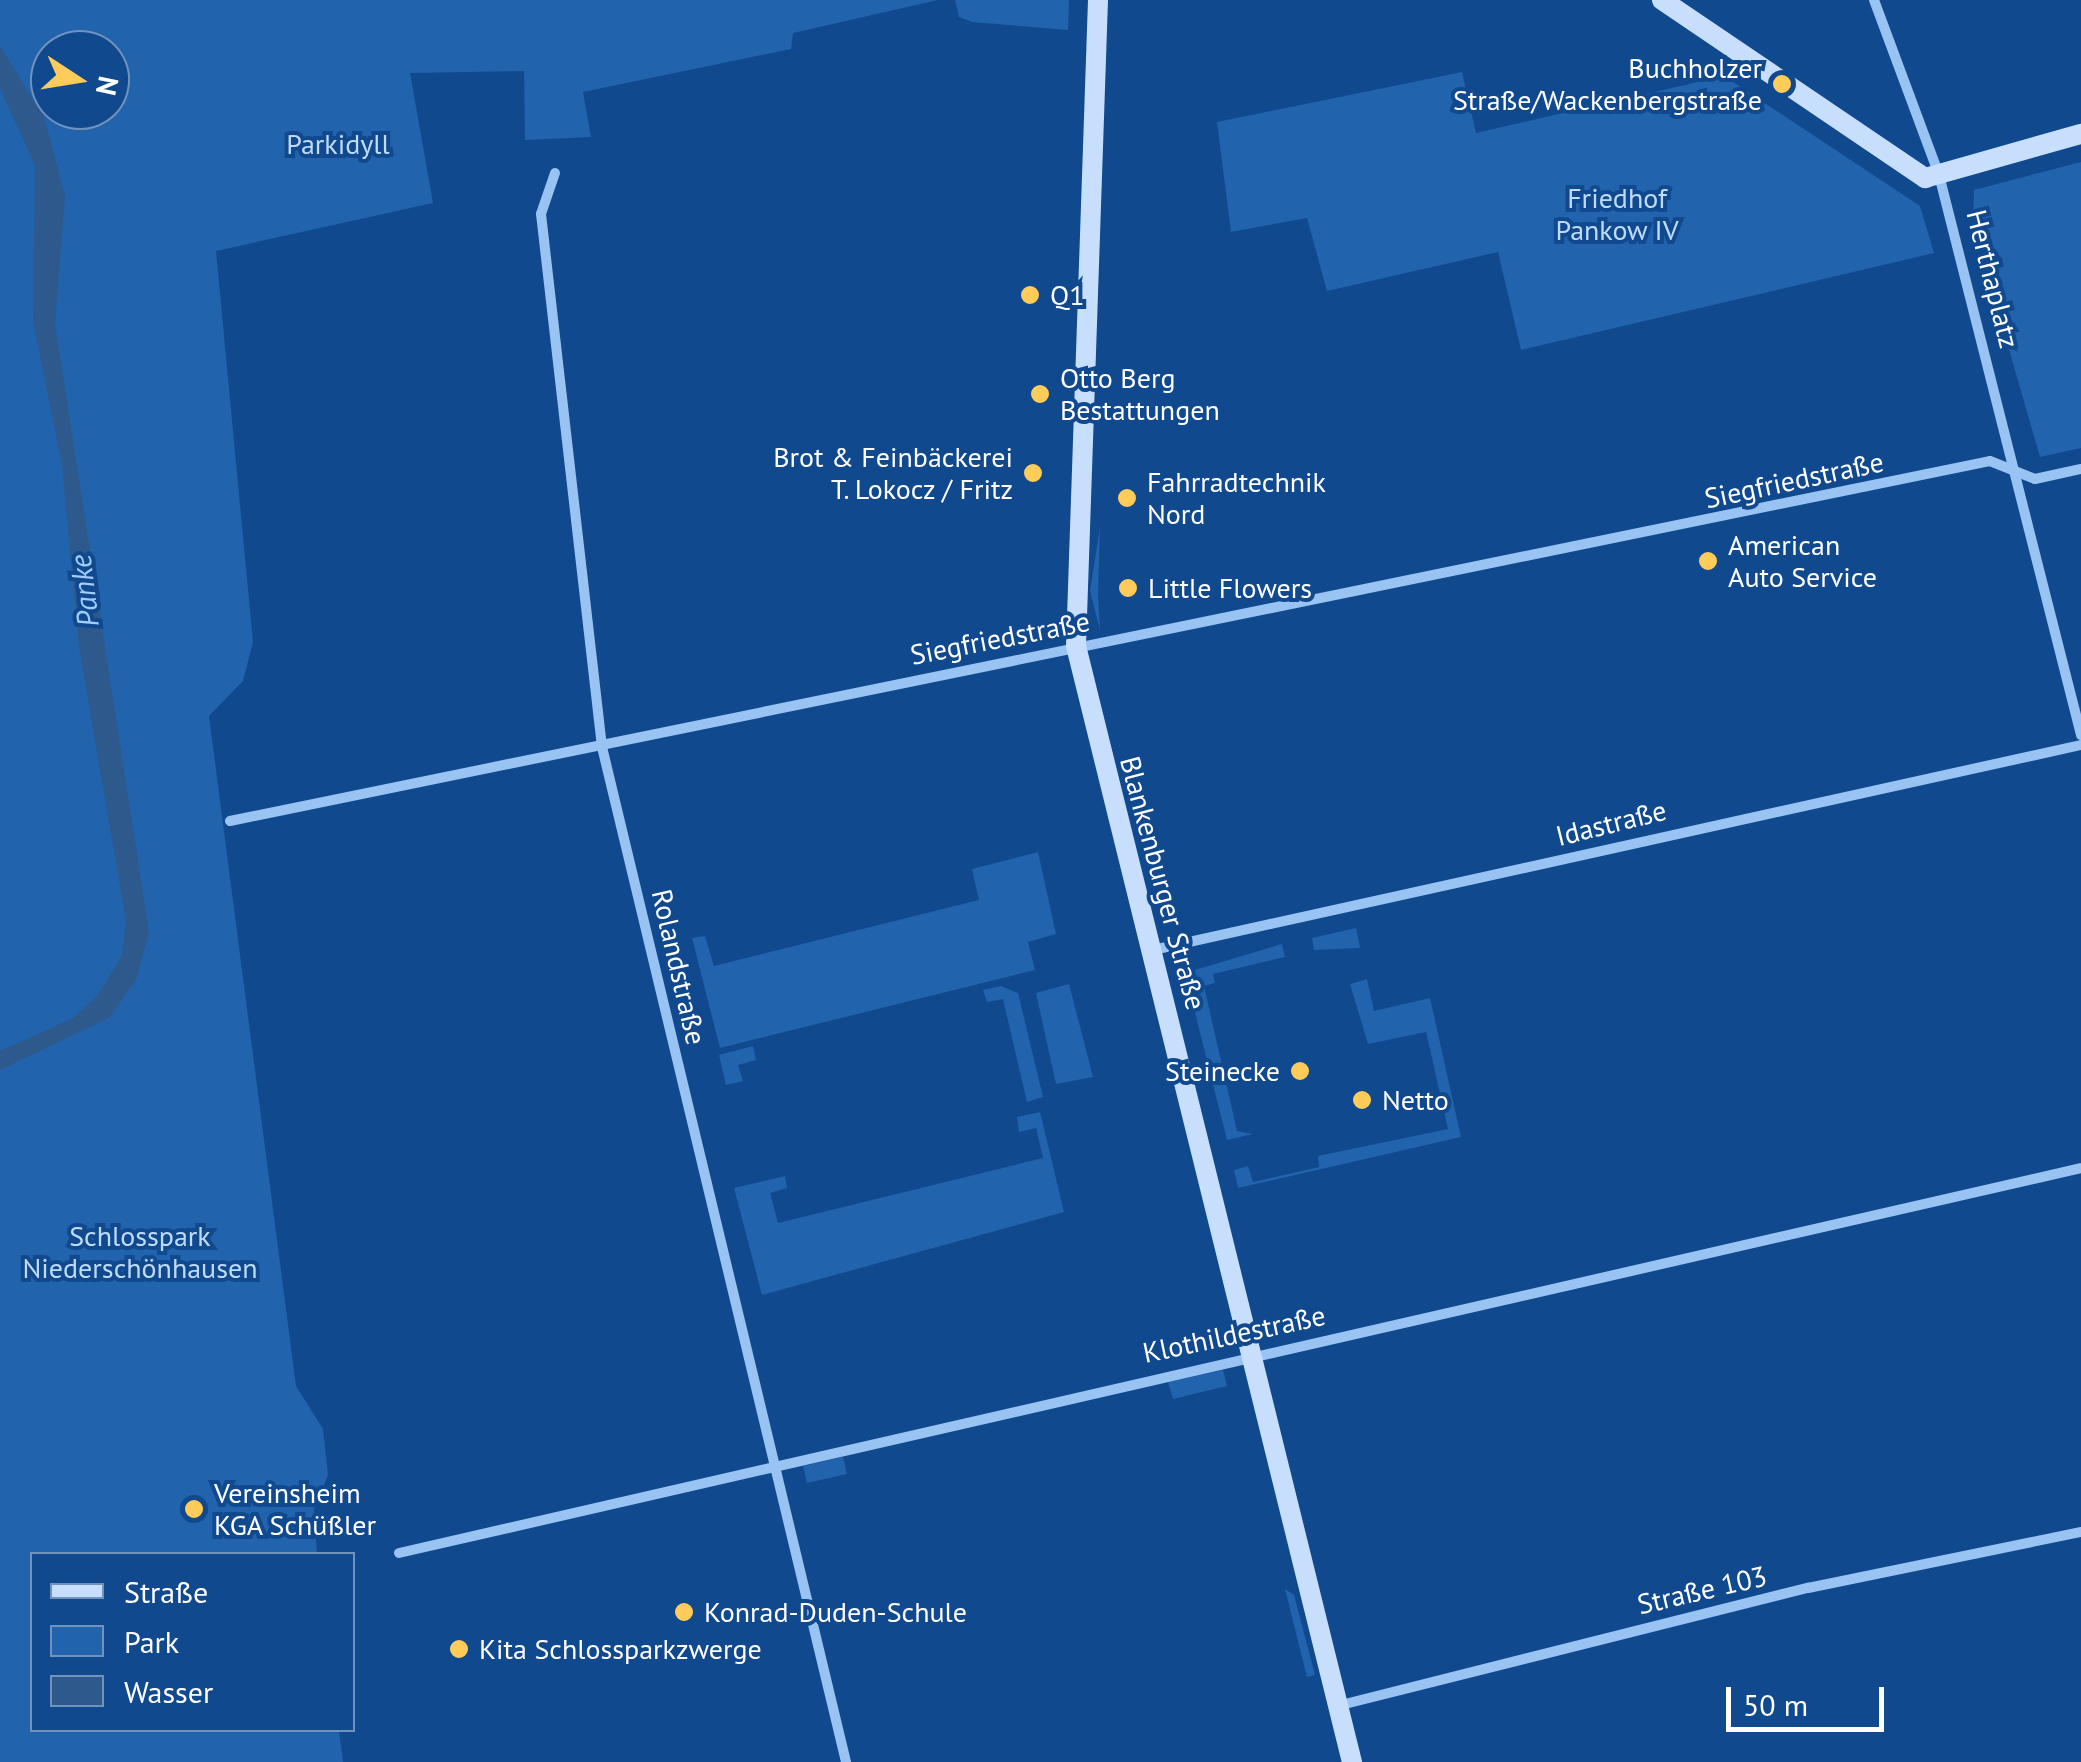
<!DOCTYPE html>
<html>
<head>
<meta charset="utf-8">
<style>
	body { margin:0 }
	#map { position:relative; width:2081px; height:1762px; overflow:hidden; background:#10498e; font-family:"PT Sans",sans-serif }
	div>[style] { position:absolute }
	.green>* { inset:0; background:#2163ad }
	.water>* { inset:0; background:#2e598c }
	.street>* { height:10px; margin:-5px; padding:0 5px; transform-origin:5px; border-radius:5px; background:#98c3f3 }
	.secondary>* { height:20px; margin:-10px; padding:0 10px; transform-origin:10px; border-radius:10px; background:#c7dffd }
	.dots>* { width:28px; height:28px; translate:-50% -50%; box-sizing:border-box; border:5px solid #10498e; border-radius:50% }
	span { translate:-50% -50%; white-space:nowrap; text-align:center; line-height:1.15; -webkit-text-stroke:8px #10498e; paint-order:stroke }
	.poi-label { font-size:28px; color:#fff }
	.right { translate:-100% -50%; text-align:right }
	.left { translate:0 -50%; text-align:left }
	.park-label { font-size:28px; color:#bfdcfd }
	.street-label { font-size:28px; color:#fff }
	.water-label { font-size:30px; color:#a3cdfa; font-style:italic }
	.legend { position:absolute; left:30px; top:1552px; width:325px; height:180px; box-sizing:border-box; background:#10498e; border:2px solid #7092bb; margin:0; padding:12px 18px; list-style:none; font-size:30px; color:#fff }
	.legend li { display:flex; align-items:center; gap:20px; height:50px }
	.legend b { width:50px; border:2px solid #7092bb }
	.north { position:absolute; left:30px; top:30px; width:100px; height:100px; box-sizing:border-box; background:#10498e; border:2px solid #7092bb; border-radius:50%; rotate:102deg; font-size:28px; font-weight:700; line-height:40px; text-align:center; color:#fff }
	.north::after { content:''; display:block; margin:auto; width:35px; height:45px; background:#ffcc59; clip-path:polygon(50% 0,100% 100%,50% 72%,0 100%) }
	.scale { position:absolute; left:1726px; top:1687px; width:158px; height:45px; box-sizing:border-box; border:5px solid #fff; border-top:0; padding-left:12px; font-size:30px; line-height:35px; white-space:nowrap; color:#fff; -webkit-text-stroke:8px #10498e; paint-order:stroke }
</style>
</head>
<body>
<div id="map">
	<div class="green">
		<i style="clip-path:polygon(evenodd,0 0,938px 0,793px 33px,791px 49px,583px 92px,591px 137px,525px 140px,524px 71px,410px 73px,433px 203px,216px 251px,253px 642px,243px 681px,209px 716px,296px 1386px,323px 1429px,328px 1475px,314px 1510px,317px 1554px,32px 1554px,32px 1730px,339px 1730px,343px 1762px,0 1762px,0 0,50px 50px,110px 50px,110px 110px,50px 110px,50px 50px)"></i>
		<i style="clip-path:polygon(955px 0,1069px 0,1068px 30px,972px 22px,959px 17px)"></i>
		<i style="clip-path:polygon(1462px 72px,1476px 133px,1724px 76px,1920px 206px,1934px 253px,1521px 350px,1498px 252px,1327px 291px,1307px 218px,1231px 232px,1217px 122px)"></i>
		<i style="clip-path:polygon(2081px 162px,2081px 448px,2040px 457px,1973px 224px,1974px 190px)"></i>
		<i style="clip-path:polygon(1100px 527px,1098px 596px,1100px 630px,1090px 591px)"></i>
		<i style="clip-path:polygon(1038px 852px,1056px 934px,1028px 942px,1035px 970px,720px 1048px,692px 938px,705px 936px,714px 966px,979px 900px,972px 869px)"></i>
		<i style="clip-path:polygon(1356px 928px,1360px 948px,1314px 950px,1312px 938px)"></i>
		<i style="clip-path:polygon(1282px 944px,1285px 957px,1213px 974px,1215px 983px,1204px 986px,1237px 1131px,1253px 1134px,1227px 1140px,1185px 973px)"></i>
		<i style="clip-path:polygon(1367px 979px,1374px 1011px,1430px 998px,1461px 1137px,1238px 1188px,1234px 1170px,1248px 1166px,1253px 1182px,1319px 1167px,1318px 1156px,1448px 1129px,1426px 1032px,1368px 1044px,1350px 984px)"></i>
		<i style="clip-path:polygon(1069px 984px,1093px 1077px,1056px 1084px,1036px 993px)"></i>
		<i style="clip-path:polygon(1001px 986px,1018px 993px,1043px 1097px,1027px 1102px,1003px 999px,987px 1002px,983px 990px)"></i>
		<i style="clip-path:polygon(753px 1046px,756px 1060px,738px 1065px,743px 1081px,726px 1085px,719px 1055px)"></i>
		<i style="clip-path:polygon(1040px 1112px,1064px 1212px,762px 1295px,734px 1188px,785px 1176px,787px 1188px,770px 1193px,778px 1223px,1043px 1158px,1036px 1128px,1019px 1132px,1017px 1117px)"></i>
		<i style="clip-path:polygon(1223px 1370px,1227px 1386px,1173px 1399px,1168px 1382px)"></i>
		<i style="clip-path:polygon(843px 1457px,847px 1474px,807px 1483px,803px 1466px)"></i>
		<i style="clip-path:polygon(1285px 1589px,1294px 1595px,1315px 1675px,1307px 1677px)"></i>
	</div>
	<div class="water">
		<i style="clip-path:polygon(0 46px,44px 117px,65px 196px,55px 324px,149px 932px,136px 980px,109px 1018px,0 1070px,0 1051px,73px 1018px,96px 997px,122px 956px,126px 921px,79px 647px,62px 465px,33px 321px,35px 166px,0 88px)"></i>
	</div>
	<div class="street">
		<i style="left:1874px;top:0;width:187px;rotate:69.6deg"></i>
		<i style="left:1939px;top:175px;width:578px;rotate:75.77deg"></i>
		<i style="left:555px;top:173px;width:43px;rotate:108.9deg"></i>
		<i style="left:541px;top:214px;width:536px;rotate:83.47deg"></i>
		<i style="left:602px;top:747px;width:1044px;rotate:76.48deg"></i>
		<i style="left:230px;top:821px;width:1796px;rotate:-11.56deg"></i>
		<i style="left:1990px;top:461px;width:48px;rotate:21.8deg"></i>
		<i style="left:2035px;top:479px;width:47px;rotate:-12.3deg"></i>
		<i style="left:1153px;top:950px;width:950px;rotate:-12.46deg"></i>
		<i style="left:399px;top:1553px;width:1725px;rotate:-12.89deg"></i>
		<i style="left:1337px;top:1706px;width:486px;rotate:-14.1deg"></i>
		<i style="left:1808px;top:1588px;width:279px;rotate:-11.6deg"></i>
	</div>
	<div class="secondary">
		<i style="left:1098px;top:0;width:646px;rotate:91.95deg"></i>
		<i style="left:1076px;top:646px;width:1150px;rotate:76.11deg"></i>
		<i style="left:1662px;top:0;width:318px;rotate:34.1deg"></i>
		<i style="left:1925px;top:178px;width:162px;rotate:-15.8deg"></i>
	</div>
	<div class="dots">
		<i style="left:1782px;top:84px;background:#ffcc59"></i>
		<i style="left:1030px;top:295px;background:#ffcc59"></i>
		<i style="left:1040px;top:394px;background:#ffcc59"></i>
		<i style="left:1033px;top:473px;background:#ffcc59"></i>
		<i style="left:1127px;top:498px;background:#ffcc59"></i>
		<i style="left:1708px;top:561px;background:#ffcc59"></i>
		<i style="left:1128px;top:588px;background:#ffcc59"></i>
		<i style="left:1300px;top:1071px;background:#ffcc59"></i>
		<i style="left:1362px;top:1100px;background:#ffcc59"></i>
		<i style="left:194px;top:1509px;background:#ffcc59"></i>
		<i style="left:684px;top:1612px;background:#ffcc59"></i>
		<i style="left:459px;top:1649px;background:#ffcc59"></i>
	</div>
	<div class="poi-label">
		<span class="right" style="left:1762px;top:84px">Buchholzer<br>Straße/Wackenbergstraße</span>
		<span class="left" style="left:1050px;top:295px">Q1</span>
		<span class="left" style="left:1060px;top:394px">Otto Berg<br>Bestattungen</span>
		<span class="right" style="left:1013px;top:473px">Brot &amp; Feinbäckerei<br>T. Lokocz / Fritz</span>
		<span class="left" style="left:1147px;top:498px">Fahrradtechnik<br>Nord</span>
		<span class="left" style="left:1728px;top:561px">American<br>Auto Service</span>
		<span class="left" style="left:1148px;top:588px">Little Flowers</span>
		<span class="right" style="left:1280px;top:1071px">Steinecke</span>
		<span class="left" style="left:1382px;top:1100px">Netto</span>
		<span class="left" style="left:214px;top:1509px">Vereinsheim<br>KGA Schüßler</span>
		<span class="left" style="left:704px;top:1612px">Konrad-Duden-Schule</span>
		<span class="left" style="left:479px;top:1649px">Kita Schlossparkzwerge</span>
	</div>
	<div class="park-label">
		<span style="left:338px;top:144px">Parkidyll</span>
		<span style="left:1617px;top:214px">Friedhof<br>Pankow IV</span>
		<span style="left:140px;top:1252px">Schlosspark<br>Niederschönhausen</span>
	</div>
	<div class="street-label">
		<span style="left:1993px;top:279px;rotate:76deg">Herthaplatz</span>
		<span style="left:1794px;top:480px;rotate:-12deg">Siegfriedstraße</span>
		<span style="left:1000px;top:638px;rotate:-11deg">Siegfriedstraße</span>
		<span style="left:1611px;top:823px;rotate:-14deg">Idastraße</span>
		<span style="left:1163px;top:883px;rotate:75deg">Blankenburger Straße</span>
		<span style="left:679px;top:967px;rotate:77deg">Rolandstraße</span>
		<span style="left:1234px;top:1334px;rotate:-12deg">Klothildestraße</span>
		<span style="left:1702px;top:1590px;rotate:-13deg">Straße 103</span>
	</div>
	<div class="water-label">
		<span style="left:84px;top:591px;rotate:-97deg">Panke</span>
	</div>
	<ul class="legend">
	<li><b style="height:12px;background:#c7dffd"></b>Straße</li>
	<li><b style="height:28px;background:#2163ad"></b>Park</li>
	<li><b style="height:28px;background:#2e598c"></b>Wasser</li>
	</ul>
	<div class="north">N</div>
	<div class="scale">50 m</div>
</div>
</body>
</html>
